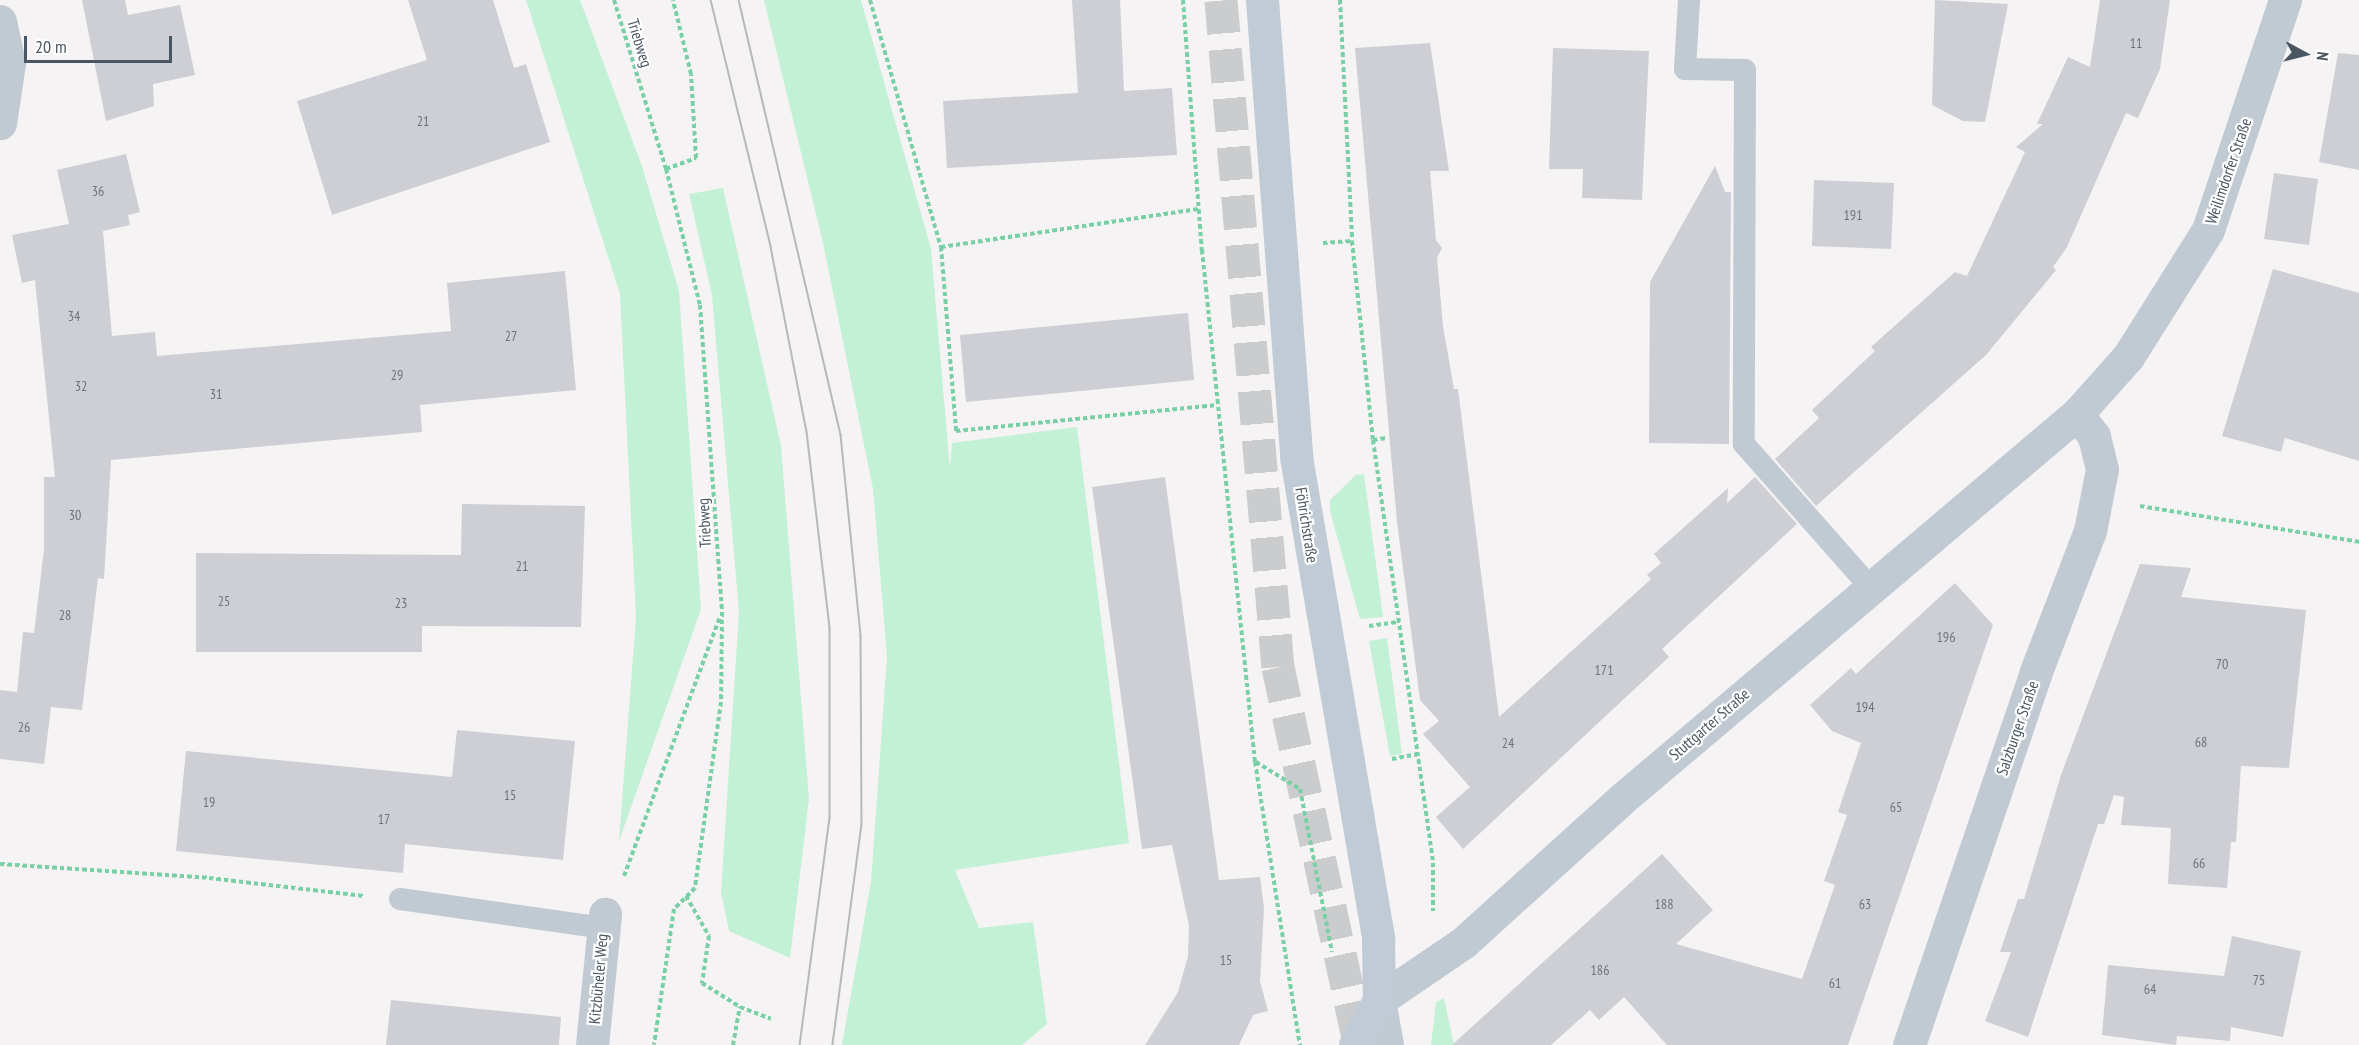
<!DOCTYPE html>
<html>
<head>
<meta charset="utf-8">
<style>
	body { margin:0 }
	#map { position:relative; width:2359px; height:1045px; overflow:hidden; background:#f5f3f3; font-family:"PT Sans Narrow",sans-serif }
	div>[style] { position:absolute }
	.green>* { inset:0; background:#c3f1d5 }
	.building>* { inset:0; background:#cdcfd5 }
	.primary-tunnel>* { height:33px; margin-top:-16.5px; transform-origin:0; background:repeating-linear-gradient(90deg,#caccce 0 33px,transparent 0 49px) }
	.path>* { height:4px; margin-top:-2px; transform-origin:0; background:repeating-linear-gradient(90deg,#7ad0a6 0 4.5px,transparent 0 7.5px) }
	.service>* { height:22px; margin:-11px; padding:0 11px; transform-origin:11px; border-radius:11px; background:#c1cad2 }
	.minor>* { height:33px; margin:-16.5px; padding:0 16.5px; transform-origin:16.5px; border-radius:16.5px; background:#c1cad2 }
	.tertiary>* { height:33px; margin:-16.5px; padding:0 16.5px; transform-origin:16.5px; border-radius:16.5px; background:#c1cad2 }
	.secondary>* { height:33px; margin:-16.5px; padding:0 16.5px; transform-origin:16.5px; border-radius:16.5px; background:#c1cbd6 }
	.tram>* { height:1.5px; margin:-0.75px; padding:0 0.75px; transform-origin:0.75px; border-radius:0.75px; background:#b5b8bd }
	span { translate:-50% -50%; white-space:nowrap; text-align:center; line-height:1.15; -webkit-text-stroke:4.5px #fff; paint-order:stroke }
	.number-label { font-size:14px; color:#6b747e }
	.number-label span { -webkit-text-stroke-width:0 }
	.street-label { font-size:16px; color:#4a5661 }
	.north { position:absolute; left:2275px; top:24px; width:60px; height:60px; -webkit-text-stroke:4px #fff; paint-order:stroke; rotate:97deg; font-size:16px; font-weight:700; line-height:24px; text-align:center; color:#4a5661 }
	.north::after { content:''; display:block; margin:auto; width:21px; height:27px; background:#4a5661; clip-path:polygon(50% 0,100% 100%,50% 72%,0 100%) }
	.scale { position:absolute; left:24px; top:36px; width:148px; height:27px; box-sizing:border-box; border:3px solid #4a5661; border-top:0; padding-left:8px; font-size:18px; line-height:21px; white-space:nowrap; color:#4a5661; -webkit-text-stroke:4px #fff; paint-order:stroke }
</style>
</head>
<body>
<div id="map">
	<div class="green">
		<i style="clip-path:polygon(526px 0,580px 0,642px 166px,679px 291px,701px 609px,619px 841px,636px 617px,620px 294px)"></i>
		<i style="clip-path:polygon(764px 0,861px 0,931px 249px,950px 469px,952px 443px,1077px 427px,1129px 843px,955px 870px,979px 928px,1033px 922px,1047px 1024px,1022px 1045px,842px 1045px,871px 882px,887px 657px,873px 489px,823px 243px)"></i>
		<i style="clip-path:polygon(723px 188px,781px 446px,809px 799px,790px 958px,729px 931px,721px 892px,739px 612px,712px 295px,689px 194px)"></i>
		<i style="clip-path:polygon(1364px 474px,1383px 617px,1360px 619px,1330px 511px,1330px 500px,1356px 475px)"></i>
		<i style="clip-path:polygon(1387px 638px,1402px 754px,1390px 756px,1369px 641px)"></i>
		<i style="clip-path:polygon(1444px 998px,1454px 1045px,1431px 1045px,1436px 1002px)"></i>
	</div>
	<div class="building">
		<i style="clip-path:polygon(82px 0,125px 0,128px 15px,180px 5px,195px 75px,153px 84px,154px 106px,106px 121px)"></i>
		<i style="clip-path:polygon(408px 0,493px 0,514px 68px,526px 64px,550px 142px,332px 215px,297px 101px,427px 60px)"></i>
		<i style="clip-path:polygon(1072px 0,1120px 0,1124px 91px,1172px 88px,1177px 155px,947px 168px,943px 101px,1078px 93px)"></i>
		<i style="clip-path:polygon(1935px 0,2008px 4px,1985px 122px,1963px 121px,1932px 105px)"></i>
		<i style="clip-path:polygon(2100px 0,2170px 0,2160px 69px,2138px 118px,2126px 113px,2067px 247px,2053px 267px,2056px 270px,1986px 355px,1816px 506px,1775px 459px,1819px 418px,1812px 410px,1875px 351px,1871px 347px,1955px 272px,1967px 276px,2025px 152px,2016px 147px,2043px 124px,2037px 124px,2068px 57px,2090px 67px)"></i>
		<i style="clip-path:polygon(1430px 43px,1449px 171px,1430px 171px,1436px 240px,1442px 248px,1437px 258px,1443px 326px,1454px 389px,1458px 389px,1499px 717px,1651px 579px,1647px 575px,1661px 563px,1654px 554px,1728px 488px,1727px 503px,1755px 477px,1797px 524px,1662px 649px,1669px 657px,1463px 849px,1436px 817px,1470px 787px,1423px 734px,1439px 721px,1420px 700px,1397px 522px,1355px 48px)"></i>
		<i style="clip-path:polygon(1553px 48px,1649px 51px,1642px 200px,1582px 198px,1583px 169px,1549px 169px)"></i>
		<i style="clip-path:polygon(2338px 53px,2359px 55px,2359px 170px,2319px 162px)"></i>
		<i style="clip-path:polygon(126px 154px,140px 212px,128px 215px,130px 225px,103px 231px,112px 336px,155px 332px,157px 356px,451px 331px,447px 283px,565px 271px,576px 390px,420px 405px,422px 432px,111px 460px,104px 579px,98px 578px,82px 710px,51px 707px,44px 764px,0 759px,0 690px,17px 692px,23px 632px,34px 633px,44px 549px,44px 477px,55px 477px,35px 280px,22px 283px,12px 235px,69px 224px,57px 170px)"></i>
		<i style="clip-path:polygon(1715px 166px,1725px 192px,1731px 192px,1729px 444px,1649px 443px,1650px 282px)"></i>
		<i style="clip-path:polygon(2274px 173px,2318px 179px,2309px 245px,2264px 239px)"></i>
		<i style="clip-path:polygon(1814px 180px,1894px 183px,1891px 249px,1812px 246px)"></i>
		<i style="clip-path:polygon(2273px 269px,2359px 293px,2359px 461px,2285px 438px,2281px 452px,2222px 436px)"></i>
		<i style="clip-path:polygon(1188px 313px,1194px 380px,966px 402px,960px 335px)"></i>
		<i style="clip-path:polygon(1165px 477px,1219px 880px,1260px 877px,1264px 908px,1260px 981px,1268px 1011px,1253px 1015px,1239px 1045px,1145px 1045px,1178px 992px,1188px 956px,1189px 926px,1172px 845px,1142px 849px,1092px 487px)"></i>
		<i style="clip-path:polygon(462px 504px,585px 506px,581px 627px,422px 626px,422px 652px,196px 652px,196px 553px,461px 555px)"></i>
		<i style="clip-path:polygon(2140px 564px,2191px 568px,2181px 597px,2306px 610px,2289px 768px,2241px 766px,2236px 842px,2231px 842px,2227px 888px,2168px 884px,2171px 828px,2121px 825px,2124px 797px,2114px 795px,2104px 824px,2098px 824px,2028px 1037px,1985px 1021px,2011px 952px,2000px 952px,2018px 899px,2024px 899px,2061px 775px)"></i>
		<i style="clip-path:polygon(1955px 583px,1993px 625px,1848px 1045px,1667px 1045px,1624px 997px,1599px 1020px,1590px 1010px,1551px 1045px,1452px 1045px,1662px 854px,1713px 910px,1676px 944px,1802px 979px,1835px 885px,1824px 881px,1847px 815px,1838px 812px,1861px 743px,1832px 731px,1810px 705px,1851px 668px,1856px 674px)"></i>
		<i style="clip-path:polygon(457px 730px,575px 741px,563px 860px,405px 844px,403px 873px,176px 851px,186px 751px,452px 777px)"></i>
		<i style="clip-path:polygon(2232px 936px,2301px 951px,2283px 1037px,2231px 1027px,2230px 1041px,2177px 1036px,2176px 1045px,2102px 1035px,2108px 965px,2224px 976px)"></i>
		<i style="clip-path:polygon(391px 1000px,561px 1017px,559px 1045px,386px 1045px)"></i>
	</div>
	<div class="primary-tunnel">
		<i style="left:1221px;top:0;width:669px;rotate:85.12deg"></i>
		<i style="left:1278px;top:667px;width:387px;rotate:77.8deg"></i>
	</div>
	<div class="path">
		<i style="left:614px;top:0;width:177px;rotate:72.9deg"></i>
		<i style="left:666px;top:169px;width:140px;rotate:76deg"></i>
		<i style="left:700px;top:305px;width:308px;rotate:85.9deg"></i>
		<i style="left:722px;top:612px;width:90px;rotate:90.6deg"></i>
		<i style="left:721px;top:702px;width:188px;rotate:98deg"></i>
		<i style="left:695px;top:888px;width:30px;rotate:135deg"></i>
		<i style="left:674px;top:909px;width:137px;rotate:98.4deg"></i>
		<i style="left:870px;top:0;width:257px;rotate:74deg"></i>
		<i style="left:941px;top:247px;width:185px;rotate:85.3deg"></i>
		<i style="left:956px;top:431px;width:262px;rotate:-5.7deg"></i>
		<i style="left:1183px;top:0;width:251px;rotate:85.7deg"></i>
		<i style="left:1202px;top:250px;width:515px;rotate:84.09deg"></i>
		<i style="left:1255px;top:762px;width:287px;rotate:81deg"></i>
		<i style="left:1340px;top:0;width:241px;rotate:87.1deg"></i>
		<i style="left:1352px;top:241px;width:200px;rotate:84deg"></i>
		<i style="left:1373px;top:440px;width:427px;rotate:81.9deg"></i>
		<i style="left:1433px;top:863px;width:48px;rotate:90deg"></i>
		<i style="left:666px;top:169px;width:32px;rotate:-20deg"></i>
		<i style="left:696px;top:158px;width:84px;rotate:-93.4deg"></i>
		<i style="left:691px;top:74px;width:76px;rotate:-103.7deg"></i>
		<i style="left:1323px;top:243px;width:29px;rotate:-4deg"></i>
		<i style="left:941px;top:247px;width:260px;rotate:-8.4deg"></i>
		<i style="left:1373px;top:440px;width:14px;rotate:-8deg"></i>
		<i style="left:2140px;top:506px;width:222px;rotate:9.3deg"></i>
		<i style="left:1369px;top:626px;width:29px;rotate:-8deg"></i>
		<i style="left:1392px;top:759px;width:25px;rotate:-11deg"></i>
		<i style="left:1256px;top:762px;width:52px;rotate:31.5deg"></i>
		<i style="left:1300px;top:789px;width:166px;rotate:78.9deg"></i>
		<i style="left:0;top:864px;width:209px;rotate:3.8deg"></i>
		<i style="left:209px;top:878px;width:156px;rotate:6.6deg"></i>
		<i style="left:624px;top:876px;width:277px;rotate:-69.7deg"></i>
		<i style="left:686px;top:896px;width:46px;rotate:60.1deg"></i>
		<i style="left:709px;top:936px;width:48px;rotate:98.5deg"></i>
		<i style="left:702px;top:983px;width:45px;rotate:32.3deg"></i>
		<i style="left:733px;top:1045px;width:39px;rotate:-80deg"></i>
		<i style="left:740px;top:1007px;width:33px;rotate:21deg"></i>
	</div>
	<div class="service">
		<i style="left:1689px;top:0;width:69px;rotate:93.3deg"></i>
		<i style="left:1685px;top:69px;width:60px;rotate:1deg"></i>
		<i style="left:1745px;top:70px;width:374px;rotate:90.2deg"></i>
		<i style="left:1744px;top:444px;width:191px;rotate:48.6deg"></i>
		<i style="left:400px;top:899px;width:205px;rotate:8.1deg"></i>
	</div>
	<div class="minor">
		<i style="left:0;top:21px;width:43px;rotate:77.9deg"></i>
		<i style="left:9px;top:63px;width:61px;rotate:98.5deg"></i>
		<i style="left:1379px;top:1000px;width:46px;rotate:79.9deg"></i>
		<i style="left:592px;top:1045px;width:132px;rotate:-84.3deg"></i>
		<i style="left:1909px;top:1045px;width:392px;rotate:-71.2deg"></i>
		<i style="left:2035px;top:674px;width:153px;rotate:-69deg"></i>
		<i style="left:2090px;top:531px;width:63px;rotate:-79deg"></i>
		<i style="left:2102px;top:469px;width:34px;rotate:-104deg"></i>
		<i style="left:2094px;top:436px;width:28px;rotate:-128deg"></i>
	</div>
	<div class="tertiary">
		<i style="left:1379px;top:1000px;width:102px;rotate:-34.2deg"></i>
		<i style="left:1463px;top:943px;width:216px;rotate:-42.2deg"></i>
		<i style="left:1623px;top:798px;width:595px;rotate:-40.23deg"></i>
		<i style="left:2077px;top:414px;width:76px;rotate:-48.2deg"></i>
		<i style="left:2128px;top:357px;width:150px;rotate:-57.8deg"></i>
		<i style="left:2208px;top:230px;width:243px;rotate:-71.5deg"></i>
	</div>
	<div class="secondary">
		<i style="left:1262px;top:0;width:458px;rotate:85.7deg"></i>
		<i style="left:1296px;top:457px;width:489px;rotate:80.3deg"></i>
		<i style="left:1378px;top:939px;width:61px;rotate:89.1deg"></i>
		<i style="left:1379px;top:1000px;width:51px;rotate:118.1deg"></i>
	</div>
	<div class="tram">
		<i style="left:711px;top:0;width:254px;rotate:76.3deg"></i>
		<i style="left:771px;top:247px;width:188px;rotate:79deg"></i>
		<i style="left:807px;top:432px;width:197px;rotate:83.3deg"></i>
		<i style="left:830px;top:628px;width:190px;rotate:90deg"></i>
		<i style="left:830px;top:818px;width:229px;rotate:97.5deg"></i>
		<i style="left:739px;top:0;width:447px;rotate:76.8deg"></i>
		<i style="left:841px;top:435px;width:202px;rotate:84.3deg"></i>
		<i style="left:861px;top:636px;width:188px;rotate:89.7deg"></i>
		<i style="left:862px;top:824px;width:223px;rotate:97.5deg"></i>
	</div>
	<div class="number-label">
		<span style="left:2136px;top:43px">11</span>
		<span style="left:423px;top:121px">21</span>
		<span style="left:98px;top:191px">36</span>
		<span style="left:1853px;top:215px">191</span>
		<span style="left:74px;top:316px">34</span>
		<span style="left:511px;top:336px">27</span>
		<span style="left:397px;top:375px">29</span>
		<span style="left:81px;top:386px">32</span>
		<span style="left:216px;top:394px">31</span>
		<span style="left:75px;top:515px">30</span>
		<span style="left:522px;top:566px">21</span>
		<span style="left:224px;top:601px">25</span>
		<span style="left:401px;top:603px">23</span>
		<span style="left:65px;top:615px">28</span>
		<span style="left:1946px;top:637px">196</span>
		<span style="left:2222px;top:664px">70</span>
		<span style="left:1604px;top:670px">171</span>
		<span style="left:1865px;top:707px">194</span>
		<span style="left:24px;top:727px">26</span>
		<span style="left:2201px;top:742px">68</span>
		<span style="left:1508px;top:743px">24</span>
		<span style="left:510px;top:795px">15</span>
		<span style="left:209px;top:802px">19</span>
		<span style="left:1896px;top:807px">65</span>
		<span style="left:384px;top:819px">17</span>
		<span style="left:2199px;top:863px">66</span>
		<span style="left:1664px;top:904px">188</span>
		<span style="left:1865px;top:904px">63</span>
		<span style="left:1226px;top:960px">15</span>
		<span style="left:1600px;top:970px">186</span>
		<span style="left:2259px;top:980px">75</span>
		<span style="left:1835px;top:983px">61</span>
		<span style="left:2150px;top:989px">64</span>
	</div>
	<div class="street-label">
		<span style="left:640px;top:43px;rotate:73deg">Triebweg</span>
		<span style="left:2228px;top:171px;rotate:-71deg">Weilimdorfer Straße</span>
		<span style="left:704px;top:523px;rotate:-93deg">Triebweg</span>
		<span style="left:1307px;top:525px;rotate:81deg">Föhrichstraße</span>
		<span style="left:1709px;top:724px;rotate:-41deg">Stuttgarter Straße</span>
		<span style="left:2017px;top:728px;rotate:-71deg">Salzburger Straße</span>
		<span style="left:598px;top:979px;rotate:-85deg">Kitzbüheler Weg</span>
	</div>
	<div class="north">N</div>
	<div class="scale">20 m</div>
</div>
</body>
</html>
